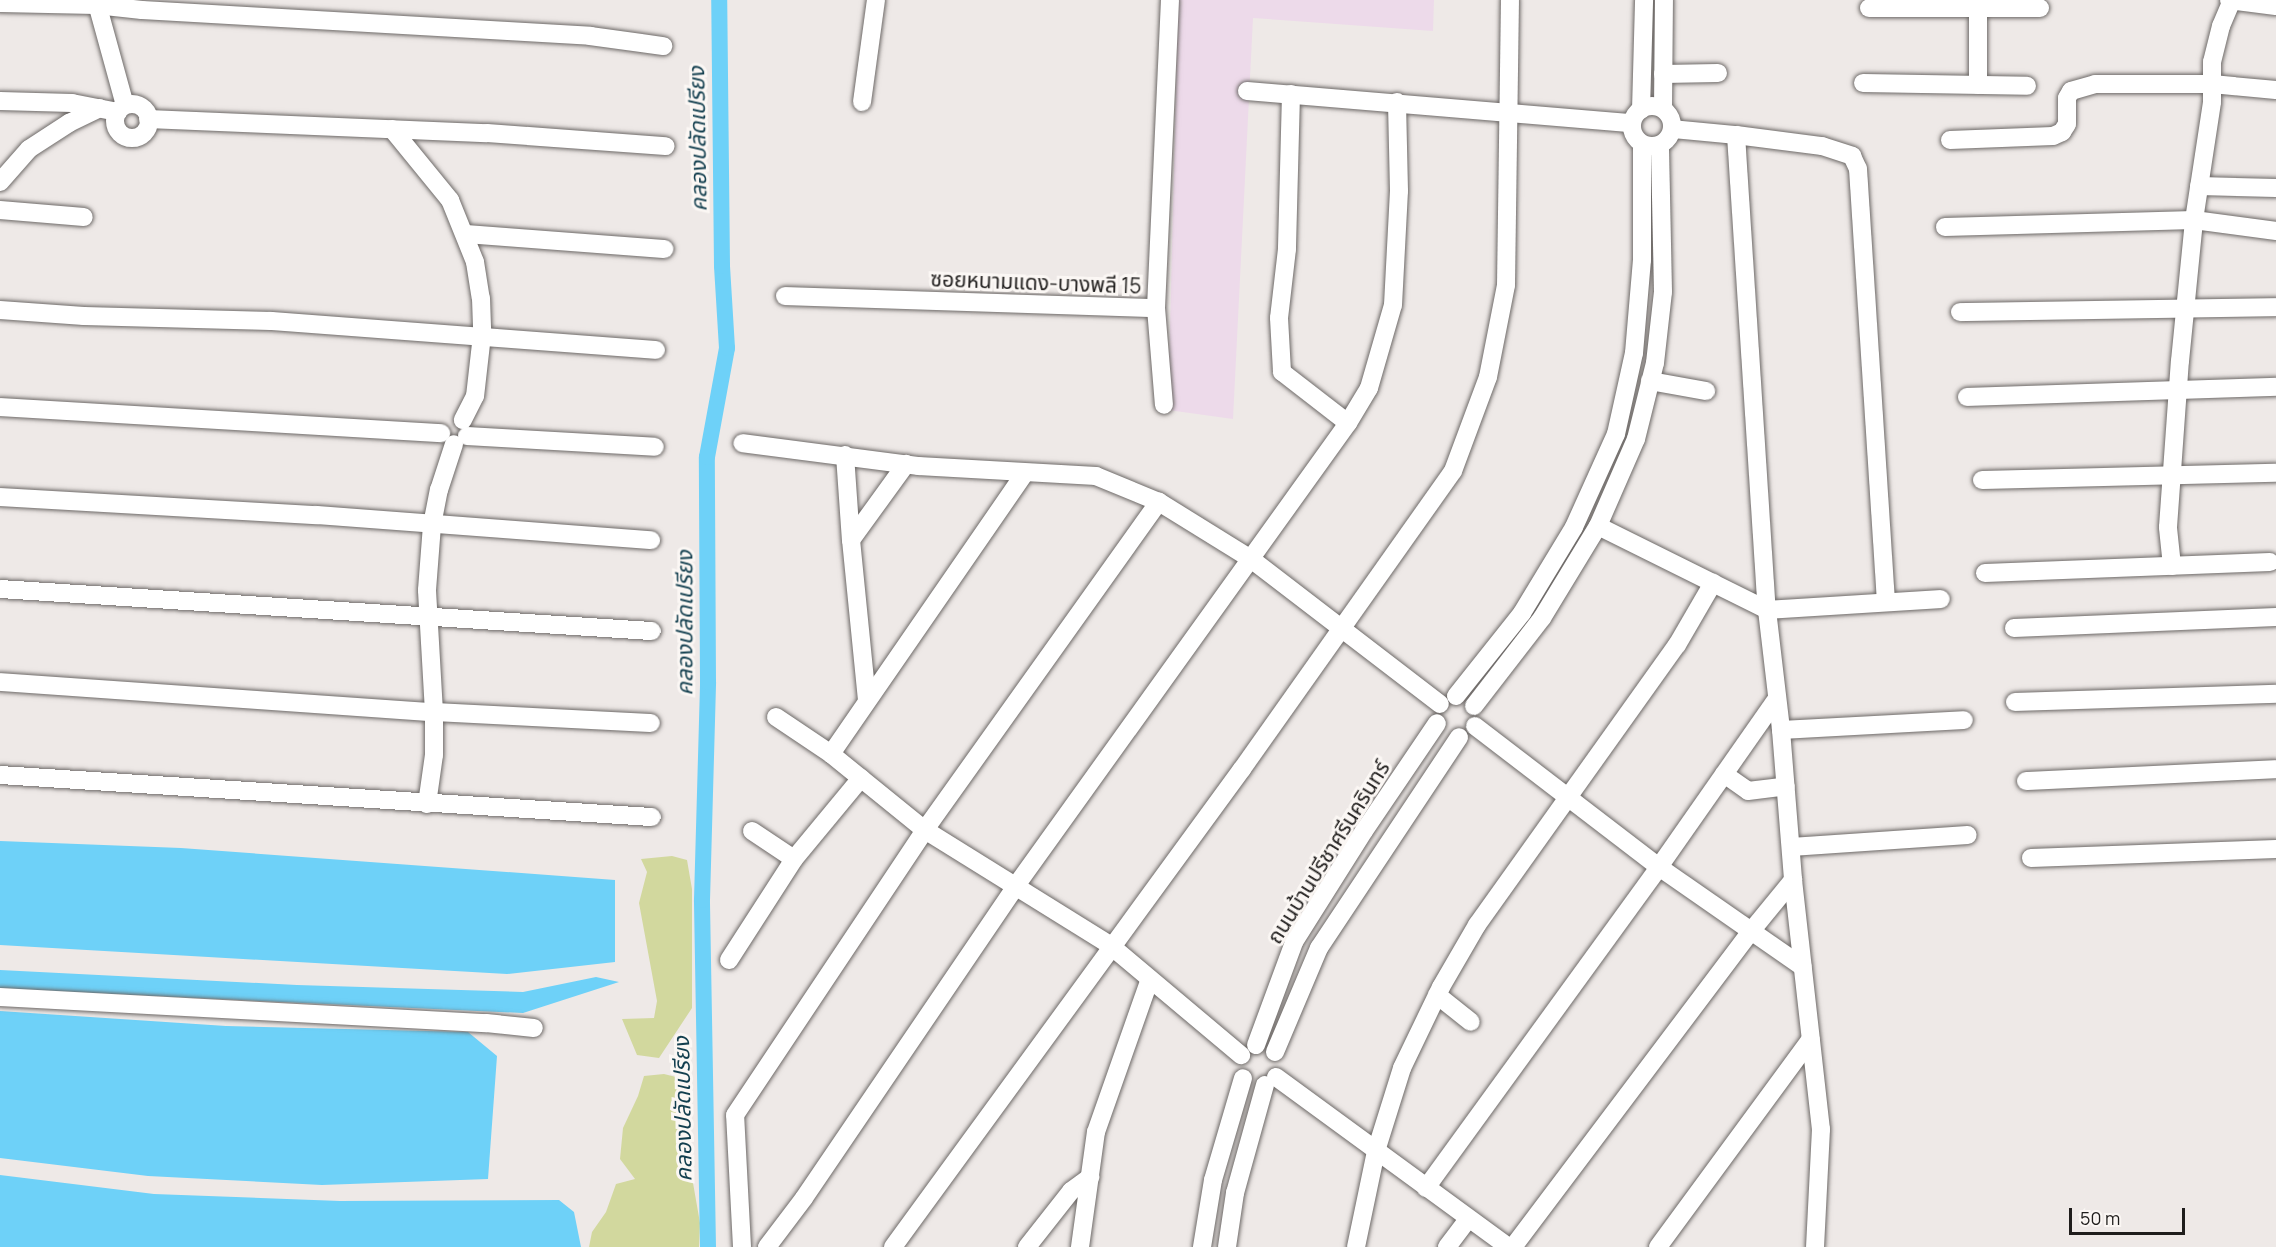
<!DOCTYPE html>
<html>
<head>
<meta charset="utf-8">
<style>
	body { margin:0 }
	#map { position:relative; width:2276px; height:1247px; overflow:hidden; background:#eee9e7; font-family:Manrope,"Noto Sans Thai",sans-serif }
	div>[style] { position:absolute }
	.industrial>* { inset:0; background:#eddaea }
	.green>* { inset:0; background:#d2d89e }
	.water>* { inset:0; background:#6ed1f8 }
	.canal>* { height:16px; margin:-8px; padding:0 8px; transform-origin:8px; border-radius:8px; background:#6ed1f8 }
	.roads { filter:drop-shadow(0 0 2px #6d6967) drop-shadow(0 0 2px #6d6967) }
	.minor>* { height:18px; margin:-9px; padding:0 9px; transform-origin:9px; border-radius:9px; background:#fff }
	.minor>.ring { margin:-9px; padding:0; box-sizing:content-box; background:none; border:18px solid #fff; border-radius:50% }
	span { translate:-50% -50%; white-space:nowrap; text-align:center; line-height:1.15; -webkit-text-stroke:6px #fbf7f4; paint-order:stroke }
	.street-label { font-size:21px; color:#1f1d1c }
	.water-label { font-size:22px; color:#123e4e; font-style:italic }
	.scale { position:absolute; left:2069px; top:1208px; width:116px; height:27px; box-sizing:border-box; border:3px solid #1f1d1c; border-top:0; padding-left:8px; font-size:18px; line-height:21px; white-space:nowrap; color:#1f1d1c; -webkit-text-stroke:4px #fbf7f4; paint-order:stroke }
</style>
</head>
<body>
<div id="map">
	<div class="industrial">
		<i style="clip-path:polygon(1178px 0,1434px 0,1433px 31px,1253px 18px,1233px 419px,1168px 410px)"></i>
	</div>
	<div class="green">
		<i style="clip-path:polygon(672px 856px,687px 860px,692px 889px,692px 1008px,659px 1058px,637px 1055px,622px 1019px,654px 1018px,657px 1001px,639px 903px,647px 872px,641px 859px)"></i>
		<i style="clip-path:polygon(664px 1074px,680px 1078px,683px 1095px,678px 1121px,689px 1160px,700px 1223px,699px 1247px,589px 1247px,592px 1232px,606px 1212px,616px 1184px,635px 1179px,620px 1159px,623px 1128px,638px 1096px,644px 1076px)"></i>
	</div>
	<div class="water">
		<i style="clip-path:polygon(0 841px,181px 848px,615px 880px,615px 962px,507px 974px,0 945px)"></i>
		<i style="clip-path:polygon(0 970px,297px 985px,523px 992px,596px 977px,619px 982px,523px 1013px,0 989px)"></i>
		<i style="clip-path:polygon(0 1011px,226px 1026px,468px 1032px,497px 1056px,488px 1179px,322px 1185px,148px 1176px,0 1158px)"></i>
		<i style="clip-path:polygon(0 1175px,154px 1194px,340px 1201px,559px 1200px,574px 1212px,581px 1247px,0 1247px)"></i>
	</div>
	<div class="canal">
		<i style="left:708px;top:1247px;width:347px;rotate:-91deg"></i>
		<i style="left:702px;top:900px;width:218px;rotate:-88.4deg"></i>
		<i style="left:708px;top:682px;width:225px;rotate:-90.3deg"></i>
		<i style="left:707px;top:457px;width:111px;rotate:-79.6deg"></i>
		<i style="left:727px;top:348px;width:82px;rotate:-93.5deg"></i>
		<i style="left:722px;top:266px;width:266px;rotate:-90.6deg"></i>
	</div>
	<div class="roads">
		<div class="minor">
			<i style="left:96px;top:0;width:109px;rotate:74.6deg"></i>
			<i style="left:1978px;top:0;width:85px;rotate:90deg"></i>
			<i style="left:2229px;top:0;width:47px;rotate:7.3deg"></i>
			<i style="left:0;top:3px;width:96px;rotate:1.2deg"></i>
			<i style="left:96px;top:5px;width:46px;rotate:6.2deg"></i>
			<i style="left:142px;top:10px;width:449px;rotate:3.3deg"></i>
			<i style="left:590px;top:36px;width:74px;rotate:7.8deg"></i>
			<i style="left:1869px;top:8px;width:171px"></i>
			<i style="left:1663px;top:74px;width:55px;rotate:-1deg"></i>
			<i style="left:1863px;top:83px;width:164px;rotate:1deg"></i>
			<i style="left:1247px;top:91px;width:386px;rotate:4.8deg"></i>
			<i style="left:1291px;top:94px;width:155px;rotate:91.5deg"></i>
			<i style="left:1287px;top:249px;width:69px;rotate:96.6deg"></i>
			<i style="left:1279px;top:318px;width:54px;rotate:86.8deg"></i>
			<i style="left:1282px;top:372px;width:83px;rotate:37.7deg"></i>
			<i style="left:0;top:101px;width:72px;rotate:1.6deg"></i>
			<i style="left:72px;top:103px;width:47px;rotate:11.1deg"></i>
			<i style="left:862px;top:102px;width:103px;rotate:-82.2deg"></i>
			<i class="ring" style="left:115px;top:104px;width:16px;height:16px"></i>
			<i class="ring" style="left:1632px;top:106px;width:22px;height:22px"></i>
			<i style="left:1663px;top:109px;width:109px;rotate:-89.5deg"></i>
			<i style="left:1641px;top:110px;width:110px;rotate:-88.4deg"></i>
			<i style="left:148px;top:119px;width:339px;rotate:2.4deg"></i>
			<i style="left:487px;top:133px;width:179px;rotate:4.2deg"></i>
			<i style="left:392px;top:129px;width:92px;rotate:50.8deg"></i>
			<i style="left:450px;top:200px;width:67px;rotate:68deg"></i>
			<i style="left:475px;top:262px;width:36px;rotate:81deg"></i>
			<i style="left:481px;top:298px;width:37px;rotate:88deg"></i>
			<i style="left:482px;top:335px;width:61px;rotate:96.5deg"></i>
			<i style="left:475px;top:396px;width:27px;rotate:117deg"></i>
			<i style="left:1672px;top:129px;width:64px;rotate:5.4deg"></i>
			<i style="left:1736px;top:135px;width:476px;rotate:86.3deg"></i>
			<i style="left:1767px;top:610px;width:121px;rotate:83.3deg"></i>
			<i style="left:1781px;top:730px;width:150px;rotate:85.4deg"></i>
			<i style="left:1793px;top:880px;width:251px;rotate:83.6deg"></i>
			<i style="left:1821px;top:1129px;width:118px;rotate:92.9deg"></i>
			<i style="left:1736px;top:135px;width:87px;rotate:7.3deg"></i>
			<i style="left:1822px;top:146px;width:32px;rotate:18deg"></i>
			<i style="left:1852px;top:156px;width:14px;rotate:65deg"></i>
			<i style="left:1858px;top:169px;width:432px;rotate:86.3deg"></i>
			<i style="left:1950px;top:140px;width:103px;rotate:-2.2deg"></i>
			<i style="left:2053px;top:136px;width:10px;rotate:-24deg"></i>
			<i style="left:2062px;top:132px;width:9px;rotate:-58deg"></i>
			<i style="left:2067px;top:124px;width:26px;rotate:-90deg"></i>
			<i style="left:2067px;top:98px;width:8px;rotate:-60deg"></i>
			<i style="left:2071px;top:91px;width:25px;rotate:-16deg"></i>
			<i style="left:2095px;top:84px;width:117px"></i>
			<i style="left:2212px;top:84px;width:64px;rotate:5.4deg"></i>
			<i style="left:0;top:182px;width:44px;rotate:-48.7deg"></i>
			<i style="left:29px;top:149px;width:48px;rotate:-33deg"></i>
			<i style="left:69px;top:123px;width:34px;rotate:-26deg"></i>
			<i style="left:2199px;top:186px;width:77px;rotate:1.5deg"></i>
			<i style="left:0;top:210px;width:84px;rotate:4.8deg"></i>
			<i style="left:1945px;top:227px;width:249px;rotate:-1.6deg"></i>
			<i style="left:2194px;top:220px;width:83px;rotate:7.6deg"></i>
			<i style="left:465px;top:234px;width:200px;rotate:4.3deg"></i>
			<i style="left:785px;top:296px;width:371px;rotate:1.9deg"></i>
			<i style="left:1156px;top:308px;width:308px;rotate:-87.4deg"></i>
			<i style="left:1156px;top:308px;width:97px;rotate:85.3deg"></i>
			<i style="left:0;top:310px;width:84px;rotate:4.1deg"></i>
			<i style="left:84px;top:316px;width:187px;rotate:1.5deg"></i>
			<i style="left:271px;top:321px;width:386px;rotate:4.3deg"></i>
			<i style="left:1960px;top:312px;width:316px;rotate:-0.9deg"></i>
			<i style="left:1650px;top:381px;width:57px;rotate:10.1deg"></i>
			<i style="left:1967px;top:397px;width:309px;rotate:-1.9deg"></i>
			<i style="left:0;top:407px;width:442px;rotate:3.4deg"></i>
			<i style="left:467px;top:436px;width:188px;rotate:3.3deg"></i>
			<i style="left:845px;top:455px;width:85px;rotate:86deg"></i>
			<i style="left:1982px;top:480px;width:294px;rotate:-1.4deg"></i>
			<i style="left:0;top:497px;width:317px;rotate:3.3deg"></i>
			<i style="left:316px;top:515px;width:336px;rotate:4.3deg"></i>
			<i style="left:1159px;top:502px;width:108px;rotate:31.8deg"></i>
			<i style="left:1251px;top:559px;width:238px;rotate:37.5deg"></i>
			<i style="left:1598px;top:526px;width:189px;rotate:26.4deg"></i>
			<i style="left:1767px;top:610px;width:174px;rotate:-3.6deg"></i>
			<i style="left:2172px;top:566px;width:39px;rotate:-96deg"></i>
			<i style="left:2168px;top:527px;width:166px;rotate:-85.9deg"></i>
			<i style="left:2180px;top:361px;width:142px;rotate:-84.3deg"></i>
			<i style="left:2194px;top:220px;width:119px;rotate:-81.3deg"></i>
			<i style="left:2212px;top:102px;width:40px;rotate:-90deg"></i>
			<i style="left:2212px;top:62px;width:37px;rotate:-76deg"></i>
			<i style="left:2221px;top:26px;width:28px;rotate:-67deg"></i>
			<i style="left:1985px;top:573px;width:285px;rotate:-2.2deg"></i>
			<i style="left:0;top:589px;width:653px;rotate:3.69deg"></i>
			<i style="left:2014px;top:628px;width:262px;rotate:-2.4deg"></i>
			<i style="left:0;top:682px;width:435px;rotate:4deg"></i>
			<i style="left:434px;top:712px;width:217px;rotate:2.9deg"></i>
			<i style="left:1456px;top:696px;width:106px;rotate:-51.5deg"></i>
			<i style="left:1522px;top:613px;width:100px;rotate:-58.8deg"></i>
			<i style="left:1574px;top:527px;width:102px;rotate:-65.7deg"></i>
			<i style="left:1616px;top:434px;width:83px;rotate:-77.5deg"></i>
			<i style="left:1634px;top:353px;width:93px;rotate:-85.1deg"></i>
			<i style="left:1642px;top:260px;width:116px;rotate:-90deg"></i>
			<i style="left:867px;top:700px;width:161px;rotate:-95.7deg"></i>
			<i style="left:851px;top:540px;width:94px;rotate:-54.1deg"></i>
			<i style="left:2015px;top:702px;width:261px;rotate:-1.8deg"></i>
			<i style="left:1474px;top:706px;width:111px;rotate:-52.3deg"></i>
			<i style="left:1542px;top:618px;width:108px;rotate:-58.7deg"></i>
			<i style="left:1598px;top:526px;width:95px;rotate:-66.4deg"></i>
			<i style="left:1636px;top:439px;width:78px;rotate:-76deg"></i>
			<i style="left:1655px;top:363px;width:71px;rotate:-83.6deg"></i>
			<i style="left:1663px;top:292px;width:147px;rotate:-91.2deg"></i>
			<i style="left:776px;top:717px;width:66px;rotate:33.9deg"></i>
			<i style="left:831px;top:754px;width:341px;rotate:-55.4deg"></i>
			<i style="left:1475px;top:726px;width:232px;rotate:37.5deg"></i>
			<i style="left:1659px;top:867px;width:175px;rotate:34.8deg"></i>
			<i style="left:1781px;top:730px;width:183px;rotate:-3.1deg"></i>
			<i style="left:831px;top:754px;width:121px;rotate:39deg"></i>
			<i style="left:925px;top:830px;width:219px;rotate:31.9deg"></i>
			<i style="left:1111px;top:946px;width:170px;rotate:40deg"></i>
			<i style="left:1724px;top:774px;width:29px;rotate:35deg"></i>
			<i style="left:1748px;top:791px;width:38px;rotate:-7deg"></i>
			<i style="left:0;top:775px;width:653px;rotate:3.69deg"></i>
			<i style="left:2026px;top:781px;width:250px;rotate:-2.7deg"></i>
			<i style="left:427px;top:804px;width:49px;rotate:-81.9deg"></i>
			<i style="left:434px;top:755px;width:43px;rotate:-90deg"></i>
			<i style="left:434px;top:712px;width:122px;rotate:-93.3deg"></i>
			<i style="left:427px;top:590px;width:65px;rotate:-85.6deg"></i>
			<i style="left:432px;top:525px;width:36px;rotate:-79deg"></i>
			<i style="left:439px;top:490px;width:48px;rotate:-71.9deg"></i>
			<i style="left:752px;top:831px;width:50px;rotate:33.7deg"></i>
			<i style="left:1791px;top:847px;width:177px;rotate:-3.9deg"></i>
			<i style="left:2031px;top:858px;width:245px;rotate:-2.1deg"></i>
			<i style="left:729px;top:960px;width:120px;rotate:-57.2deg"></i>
			<i style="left:794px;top:859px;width:105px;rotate:-50.4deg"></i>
			<i style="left:1437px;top:995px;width:43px;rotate:38.5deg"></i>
			<i style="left:0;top:997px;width:487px;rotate:3.1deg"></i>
			<i style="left:486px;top:1023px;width:48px;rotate:5.9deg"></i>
			<i style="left:1256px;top:1045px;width:110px;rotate:-69.7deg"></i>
			<i style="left:1294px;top:942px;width:131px;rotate:-57.8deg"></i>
			<i style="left:1364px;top:831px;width:130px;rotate:-55.9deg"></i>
			<i style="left:1275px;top:1052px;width:113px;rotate:-67.1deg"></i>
			<i style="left:1319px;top:948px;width:253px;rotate:-56.4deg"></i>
			<i style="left:1276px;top:1077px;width:288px;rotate:36.2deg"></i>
			<i style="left:1426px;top:1188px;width:397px;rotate:-54deg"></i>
			<i style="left:1659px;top:867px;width:204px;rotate:-55deg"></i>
			<i style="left:742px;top:1247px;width:132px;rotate:-93deg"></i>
			<i style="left:735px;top:1115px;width:350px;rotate:-56.3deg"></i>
			<i style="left:929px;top:824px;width:396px;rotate:-54.5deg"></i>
			<i style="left:1159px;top:502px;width:68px;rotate:-157.6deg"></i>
			<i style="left:1096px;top:476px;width:178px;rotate:-176.8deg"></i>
			<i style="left:918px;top:466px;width:177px;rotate:-172.6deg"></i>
			<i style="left:767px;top:1247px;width:61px;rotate:-52.9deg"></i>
			<i style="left:804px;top:1198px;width:376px;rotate:-55.8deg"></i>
			<i style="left:1015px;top:887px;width:571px;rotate:-54.33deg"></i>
			<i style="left:1348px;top:423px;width:41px;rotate:-59deg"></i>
			<i style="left:1369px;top:388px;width:86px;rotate:-73.9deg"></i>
			<i style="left:1393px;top:305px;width:114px;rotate:-87deg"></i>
			<i style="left:1399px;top:191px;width:89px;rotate:-91.3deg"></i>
			<i style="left:893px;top:1247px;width:592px;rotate:-53.87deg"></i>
			<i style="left:1242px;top:769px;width:365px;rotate:-54.7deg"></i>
			<i style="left:1453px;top:471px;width:100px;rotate:-69.6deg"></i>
			<i style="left:1488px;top:377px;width:94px;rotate:-78.9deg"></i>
			<i style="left:1506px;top:285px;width:285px;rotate:-89.2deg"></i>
			<i style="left:1027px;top:1247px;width:71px;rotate:-51.8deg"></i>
			<i style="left:1071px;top:1191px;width:24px;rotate:-36deg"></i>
			<i style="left:1080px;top:1247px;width:116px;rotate:-82.1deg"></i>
			<i style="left:1096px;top:1132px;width:162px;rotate:-70.6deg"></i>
			<i style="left:1202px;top:1247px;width:68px;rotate:-80.7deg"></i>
			<i style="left:1213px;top:1180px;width:106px;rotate:-73.6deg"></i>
			<i style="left:1227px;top:1247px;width:55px;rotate:-81.6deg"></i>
			<i style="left:1235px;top:1193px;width:112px;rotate:-74.5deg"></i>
			<i style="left:1356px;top:1247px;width:98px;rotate:-78.2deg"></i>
			<i style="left:1376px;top:1151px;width:87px;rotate:-72.6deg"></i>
			<i style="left:1402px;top:1068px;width:90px;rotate:-64.3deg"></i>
			<i style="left:1441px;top:987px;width:72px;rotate:-59.9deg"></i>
			<i style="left:1477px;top:925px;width:344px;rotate:-54.5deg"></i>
			<i style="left:1677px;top:645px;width:72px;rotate:-59.9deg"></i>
			<i style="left:1447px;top:1247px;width:35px;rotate:-53deg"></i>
			<i style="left:1513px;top:1247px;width:397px;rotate:-53deg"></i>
			<i style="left:1752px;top:930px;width:65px;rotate:-50.6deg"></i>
			<i style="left:1658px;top:1247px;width:258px;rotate:-53.7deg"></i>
		</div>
	</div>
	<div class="street-label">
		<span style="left:1036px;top:282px;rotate:2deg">ซอยหนามแดง-บางพลี 15</span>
		<span style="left:1328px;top:852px;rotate:-58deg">ถนนบ้านปรีชาศรีนครินทร์</span>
	</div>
	<div class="water-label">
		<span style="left:698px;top:139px;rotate:-91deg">คลองปลัดเปรียง</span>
		<span style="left:685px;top:623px;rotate:-90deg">คลองปลัดเปรียง</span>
		<span style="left:683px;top:1109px;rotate:-91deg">คลองปลัดเปรียง</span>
	</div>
	<div class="scale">50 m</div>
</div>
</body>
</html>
